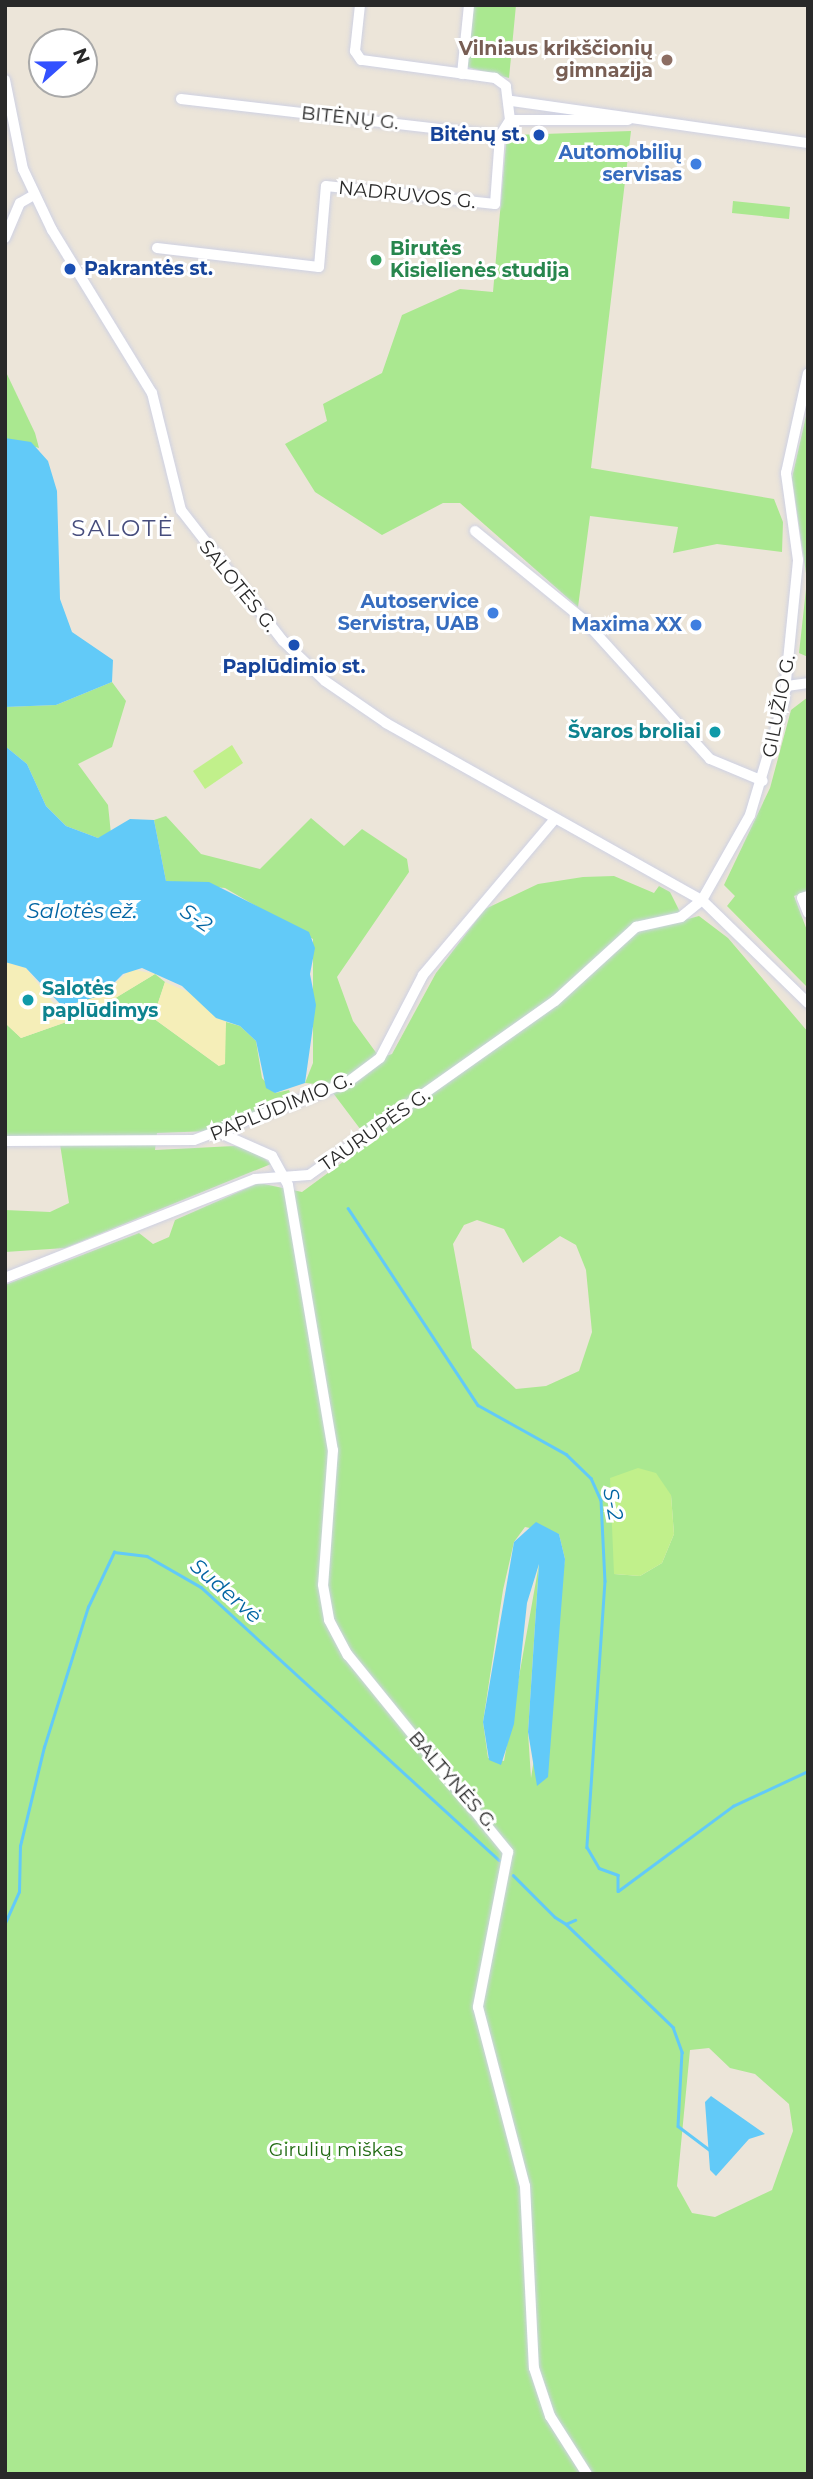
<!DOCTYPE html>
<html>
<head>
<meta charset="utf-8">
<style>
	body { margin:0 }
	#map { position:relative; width:813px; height:2479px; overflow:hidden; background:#ece5d9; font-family:Montserrat,sans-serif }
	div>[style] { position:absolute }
	.green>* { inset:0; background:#aae890 }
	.sand>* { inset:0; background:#f5eeb8 }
	.pitch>* { inset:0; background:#c1f08b }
	.water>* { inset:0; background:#62caf8 }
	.stream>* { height:2.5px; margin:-1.25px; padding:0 1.25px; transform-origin:1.25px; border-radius:1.25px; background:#62caf8 }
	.roads { filter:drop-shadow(0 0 2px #ced1e3) drop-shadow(0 0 2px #ced1e3) }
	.minor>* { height:10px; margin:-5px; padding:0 5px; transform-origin:5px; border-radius:5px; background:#fff }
	.dots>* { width:19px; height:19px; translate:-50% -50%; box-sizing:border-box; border:4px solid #fff; border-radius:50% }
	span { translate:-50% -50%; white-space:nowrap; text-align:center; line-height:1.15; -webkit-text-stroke:6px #fff; paint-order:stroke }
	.education-label { font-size:19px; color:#785e54; font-weight:700 }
	.right { translate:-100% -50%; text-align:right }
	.street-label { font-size:19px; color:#292929 }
	.transit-label { font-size:19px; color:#164399; font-weight:700 }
	.left { translate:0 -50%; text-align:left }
	.shop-label { font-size:19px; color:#366cbe; font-weight:700 }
	.leisure-label { font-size:19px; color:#27864d; font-weight:700 }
	.culture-label { font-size:19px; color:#0d838f; font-weight:700 }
	.park-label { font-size:19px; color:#226b14 }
	.water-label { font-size:21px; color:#0265a3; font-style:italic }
	.quarter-label { font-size:23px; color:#464d7d; letter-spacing:2px }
	.frame { position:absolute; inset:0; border:7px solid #292929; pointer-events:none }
	.north { position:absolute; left:28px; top:28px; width:70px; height:70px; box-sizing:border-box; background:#fff; border:2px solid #a9a9a9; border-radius:50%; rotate:69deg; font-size:19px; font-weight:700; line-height:28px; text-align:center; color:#292929 }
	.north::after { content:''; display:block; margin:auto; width:24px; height:32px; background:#3351ff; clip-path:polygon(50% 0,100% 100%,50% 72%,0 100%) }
</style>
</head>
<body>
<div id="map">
	<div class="green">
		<i style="clip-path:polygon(473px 5px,516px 5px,509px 78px,467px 67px)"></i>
		<i style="clip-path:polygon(631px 131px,591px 468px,774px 499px,783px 522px,782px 552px,717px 544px,673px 553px,678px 527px,590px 516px,578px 607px,460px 503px,443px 503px,382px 535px,315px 492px,285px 444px,327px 421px,323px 404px,382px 373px,402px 315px,460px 289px,493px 292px,506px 144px,514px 135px)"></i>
		<i style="clip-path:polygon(733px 201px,790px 207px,789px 219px,732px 213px)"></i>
		<i style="clip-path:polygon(5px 370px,35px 433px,39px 448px,5px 438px)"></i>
		<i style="clip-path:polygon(808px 407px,808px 657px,799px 653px,807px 580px,792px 478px)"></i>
		<i style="clip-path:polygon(112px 682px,126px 701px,112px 747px,78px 764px,108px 805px,111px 834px,98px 838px,66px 826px,46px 806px,27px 764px,5px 746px,5px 707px,56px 705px)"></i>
		<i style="clip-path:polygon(808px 697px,808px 891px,794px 896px,808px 933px,808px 988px,727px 906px,735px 896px,724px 885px,770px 788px,791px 710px)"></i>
		<i style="clip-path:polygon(evenodd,166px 816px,201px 854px,260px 869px,311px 818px,344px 846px,362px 829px,407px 859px,409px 872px,337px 977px,353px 1021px,380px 1058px,392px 1054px,436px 973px,485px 909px,538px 884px,583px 877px,614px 876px,654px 893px,659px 886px,670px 892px,684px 920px,699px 916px,728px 938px,808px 1032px,808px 2474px,5px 2474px,5px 1285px,139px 1233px,153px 1244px,169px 1237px,175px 1220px,259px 1183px,302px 1192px,370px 1142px,327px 1085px,305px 1083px,313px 1063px,313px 939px,225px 888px,166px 881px,154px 820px,166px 816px,477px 1220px,504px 1229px,523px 1263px,560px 1236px,576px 1245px,586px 1270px,592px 1332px,579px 1371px,546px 1386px,516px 1389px,472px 1348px,453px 1244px,464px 1225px,477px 1220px,166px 816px,671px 1495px,674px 1534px,662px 1563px,640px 1576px,614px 1574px,671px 1495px,166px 816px,525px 1527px,559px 1534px,565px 1559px,531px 1778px,528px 1732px,539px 1564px,504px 1761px,488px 1758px,483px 1722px,503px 1590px,514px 1542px,525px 1527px,166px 816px,709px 2048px,730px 2068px,755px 2074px,789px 2104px,793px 2131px,772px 2190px,715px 2217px,692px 2213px,677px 2186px,690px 2050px,709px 2048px)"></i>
		<i style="clip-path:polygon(155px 974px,165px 982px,153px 1018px,219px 1066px,226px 1022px,240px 1026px,256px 1041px,262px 1078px,275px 1093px,289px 1090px,293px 1099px,211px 1131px,157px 1133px,155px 1150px,234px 1146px,253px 1149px,271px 1164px,65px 1248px,5px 1252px,5px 1210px,50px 1212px,69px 1203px,60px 1144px,5px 1145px,5px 1023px,21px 1038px,89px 1014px)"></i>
	</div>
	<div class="sand">
		<i style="clip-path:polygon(5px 962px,26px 968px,54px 1004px,111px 987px,131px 969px,155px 974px,89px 1014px,21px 1038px,5px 1023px)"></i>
		<i style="clip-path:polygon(165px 982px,195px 995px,226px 1022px,225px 1064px,219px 1066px,153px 1018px)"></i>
	</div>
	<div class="pitch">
		<i style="clip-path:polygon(232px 745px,243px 763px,205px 789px,193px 771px)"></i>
		<i style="clip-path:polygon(638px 1468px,656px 1473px,671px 1495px,674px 1534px,662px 1563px,640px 1576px,614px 1574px,610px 1478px)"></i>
	</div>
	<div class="water">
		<i style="clip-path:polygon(5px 438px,31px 442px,48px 461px,57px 491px,60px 599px,72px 632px,113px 660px,112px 682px,56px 705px,5px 707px)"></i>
		<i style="clip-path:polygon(5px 746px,27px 764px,46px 806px,66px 826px,98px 838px,130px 819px,154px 820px,166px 881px,209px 882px,309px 932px,315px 948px,310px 974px,316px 1005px,305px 1083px,275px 1093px,266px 1088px,256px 1041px,240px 1026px,216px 1018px,182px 986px,142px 968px,123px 974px,102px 995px,63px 1007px,26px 968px,5px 962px)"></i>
		<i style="clip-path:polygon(536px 1522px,559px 1534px,565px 1559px,548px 1777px,537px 1786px,528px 1732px,539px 1564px,527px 1603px,514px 1724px,501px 1765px,489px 1760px,483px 1722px,514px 1542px)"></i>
		<i style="clip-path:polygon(711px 2096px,765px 2134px,749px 2139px,716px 2176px,710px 2170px,705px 2102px)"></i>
	</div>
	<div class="stream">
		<i style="left:348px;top:1208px;width:236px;rotate:56.6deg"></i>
		<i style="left:478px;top:1405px;width:101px;rotate:29.1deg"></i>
		<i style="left:566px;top:1454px;width:35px;rotate:44deg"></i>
		<i style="left:591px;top:1478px;width:24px;rotate:66deg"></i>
		<i style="left:601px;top:1500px;width:81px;rotate:87.2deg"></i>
		<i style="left:605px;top:1581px;width:267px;rotate:93.9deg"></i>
		<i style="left:587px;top:1847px;width:24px;rotate:60deg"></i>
		<i style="left:599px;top:1868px;width:20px;rotate:20deg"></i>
		<i style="left:618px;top:1875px;width:16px;rotate:90deg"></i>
		<i style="left:513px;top:1875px;width:59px;rotate:45deg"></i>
		<i style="left:555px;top:1917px;width:13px;rotate:32deg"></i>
		<i style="left:566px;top:1924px;width:10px;rotate:-24deg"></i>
		<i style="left:618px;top:1891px;width:143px;rotate:-36.5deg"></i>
		<i style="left:733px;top:1806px;width:83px;rotate:-25deg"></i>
		<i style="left:5px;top:1923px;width:34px;rotate:-66deg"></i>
		<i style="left:19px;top:1892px;width:46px;rotate:-88.8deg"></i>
		<i style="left:20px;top:1846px;width:102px;rotate:-76.4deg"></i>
		<i style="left:44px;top:1747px;width:147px;rotate:-72.6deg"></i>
		<i style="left:88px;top:1607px;width:61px;rotate:-64.7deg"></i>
		<i style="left:114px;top:1552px;width:33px;rotate:7deg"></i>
		<i style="left:147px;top:1556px;width:62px;rotate:29.9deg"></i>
		<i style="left:201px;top:1587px;width:404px;rotate:42.5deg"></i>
		<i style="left:566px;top:1924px;width:149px;rotate:43.9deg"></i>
		<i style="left:673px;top:2027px;width:27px;rotate:70deg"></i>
		<i style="left:682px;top:2052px;width:74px;rotate:93.1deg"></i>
		<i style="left:678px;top:2126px;width:39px;rotate:37deg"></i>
	</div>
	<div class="roads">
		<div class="minor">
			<i style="left:462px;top:74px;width:69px;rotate:-84.2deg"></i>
			<i style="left:5px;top:80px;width:91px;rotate:78.6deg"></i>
			<i style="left:23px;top:169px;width:68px;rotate:64.6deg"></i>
			<i style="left:52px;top:230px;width:191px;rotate:58.5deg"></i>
			<i style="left:152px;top:393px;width:121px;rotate:76.1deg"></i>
			<i style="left:181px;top:510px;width:166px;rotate:52.1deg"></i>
			<i style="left:283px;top:641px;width:58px;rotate:43.6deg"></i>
			<i style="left:325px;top:681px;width:74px;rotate:34.5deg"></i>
			<i style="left:386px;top:723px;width:362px;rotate:29.3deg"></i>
			<i style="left:702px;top:900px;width:148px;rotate:44.2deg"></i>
			<i style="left:181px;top:99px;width:321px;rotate:6.6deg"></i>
			<i style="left:512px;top:101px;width:299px;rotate:8.1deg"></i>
			<i style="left:510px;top:120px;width:118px"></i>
			<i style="left:5px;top:238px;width:38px;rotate:-67deg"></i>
			<i style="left:20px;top:203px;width:16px;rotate:-30deg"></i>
			<i style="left:157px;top:248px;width:163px;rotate:6.7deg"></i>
			<i style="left:319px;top:267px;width:81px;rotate:-85.1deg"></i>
			<i style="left:326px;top:186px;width:170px;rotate:6.1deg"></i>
			<i style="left:495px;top:204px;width:68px;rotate:-85.8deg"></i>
			<i style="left:500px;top:136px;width:19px;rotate:-58deg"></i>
			<i style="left:510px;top:120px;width:34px;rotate:-97deg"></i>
			<i style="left:506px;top:86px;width:14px;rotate:-144deg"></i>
			<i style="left:495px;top:78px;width:135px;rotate:-172.3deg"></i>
			<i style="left:361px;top:60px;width:11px;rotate:-124deg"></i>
			<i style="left:355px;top:51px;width:46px;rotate:-83.8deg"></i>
			<i style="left:475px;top:531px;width:139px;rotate:39.2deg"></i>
			<i style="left:583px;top:619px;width:189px;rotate:47.8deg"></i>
			<i style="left:710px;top:759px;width:57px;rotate:22.5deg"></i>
			<i style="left:787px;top:686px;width:21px;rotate:-8deg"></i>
			<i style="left:808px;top:896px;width:6px;rotate:162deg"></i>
			<i style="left:802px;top:898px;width:16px;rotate:68deg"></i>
			<i style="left:220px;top:1133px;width:57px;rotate:23.9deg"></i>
			<i style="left:272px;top:1156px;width:33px;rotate:61deg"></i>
			<i style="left:288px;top:1185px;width:269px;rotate:80.4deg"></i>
			<i style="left:333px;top:1450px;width:135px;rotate:94.2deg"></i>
			<i style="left:323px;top:1585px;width:36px;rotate:80deg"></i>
			<i style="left:329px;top:1620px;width:40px;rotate:62deg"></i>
			<i style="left:348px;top:1655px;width:254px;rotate:50.9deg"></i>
			<i style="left:508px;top:1852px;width:158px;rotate:101deg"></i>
			<i style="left:478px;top:2007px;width:185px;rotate:75.3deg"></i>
			<i style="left:525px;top:2186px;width:182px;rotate:87.2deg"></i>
			<i style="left:534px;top:2368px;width:51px;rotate:71.6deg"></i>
			<i style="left:550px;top:2416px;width:69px;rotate:57.5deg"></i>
			<i style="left:5px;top:1141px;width:189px;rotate:-0.3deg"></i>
			<i style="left:194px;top:1140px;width:165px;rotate:-20.6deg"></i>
			<i style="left:348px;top:1082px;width:40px;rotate:-37deg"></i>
			<i style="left:380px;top:1058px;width:93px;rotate:-62.6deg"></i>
			<i style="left:423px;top:975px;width:203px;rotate:-49.8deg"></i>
			<i style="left:5px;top:1278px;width:269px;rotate:-21.6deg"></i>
			<i style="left:255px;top:1179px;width:54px;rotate:-4.2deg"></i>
			<i style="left:309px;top:1175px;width:301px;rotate:-35.3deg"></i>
			<i style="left:555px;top:1001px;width:110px;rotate:-42.4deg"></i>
			<i style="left:636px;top:927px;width:46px;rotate:-12.5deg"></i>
			<i style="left:681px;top:917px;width:27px;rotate:-39deg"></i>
			<i style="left:702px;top:900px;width:98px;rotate:-60.5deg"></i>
			<i style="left:750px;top:815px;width:119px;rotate:-73.4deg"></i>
			<i style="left:784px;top:701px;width:142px;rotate:-84.3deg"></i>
			<i style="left:798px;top:560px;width:88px;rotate:-97.9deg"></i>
			<i style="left:786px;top:473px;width:102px;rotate:-77.6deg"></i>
		</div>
	</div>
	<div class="dots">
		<i style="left:667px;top:60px;background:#8d6e63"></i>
		<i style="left:539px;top:135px;background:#1a4fb4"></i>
		<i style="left:696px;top:164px;background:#3f7fe0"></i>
		<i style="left:376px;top:260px;background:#2e9e5b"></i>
		<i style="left:70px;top:269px;background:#1a4fb4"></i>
		<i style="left:493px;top:613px;background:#3f7fe0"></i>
		<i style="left:696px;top:625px;background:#3f7fe0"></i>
		<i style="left:294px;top:645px;background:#1a4fb4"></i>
		<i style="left:715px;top:732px;background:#0f9aa8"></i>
		<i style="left:28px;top:1000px;background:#0f9aa8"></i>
	</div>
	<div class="education-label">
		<span class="right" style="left:653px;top:60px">Vilniaus krikščionių<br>gimnazija</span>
	</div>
	<div class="street-label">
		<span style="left:350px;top:118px;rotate:6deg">BITĖNŲ G.</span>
		<span style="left:407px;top:195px;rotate:6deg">NADRUVOS G.</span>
		<span style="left:238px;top:586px;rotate:51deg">SALOTĖS G.</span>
		<span style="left:779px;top:706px;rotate:-79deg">GILUŽIO G.</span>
		<span style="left:281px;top:1107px;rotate:-22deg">PAPLŪDIMIO G.</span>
		<span style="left:375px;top:1130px;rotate:-35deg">TAURUPĖS G.</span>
		<span style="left:453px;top:1781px;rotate:49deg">BALTYNĖS G.</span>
	</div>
	<div class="transit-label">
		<span class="right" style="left:525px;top:135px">Bitėnų st.</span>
		<span class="left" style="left:84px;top:269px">Pakrantės st.</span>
		<span style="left:294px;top:667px">Paplūdimio st.</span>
	</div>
	<div class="shop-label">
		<span class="right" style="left:682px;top:164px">Automobilių<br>servisas</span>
		<span class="right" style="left:479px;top:613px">Autoservice<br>Servistra, UAB</span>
		<span class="right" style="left:682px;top:625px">Maxima XX</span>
	</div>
	<div class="leisure-label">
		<span class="left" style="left:390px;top:260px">Birutės<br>Kisielienės studija</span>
	</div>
	<div class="culture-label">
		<span class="right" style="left:701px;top:732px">Švaros broliai</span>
		<span class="left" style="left:42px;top:1000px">Salotės<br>paplūdimys</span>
	</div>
	<div class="park-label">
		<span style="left:336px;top:2150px">Girulių miškas</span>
	</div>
	<div class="water-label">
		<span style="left:82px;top:911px">Salotės ež.</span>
		<span style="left:196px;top:918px;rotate:34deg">S-2</span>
		<span style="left:613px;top:1504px;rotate:79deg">S-2</span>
		<span style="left:226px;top:1591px;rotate:41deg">Sudervė</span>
	</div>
	<div class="quarter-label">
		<span style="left:123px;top:528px">SALOTĖ</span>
	</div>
	<div class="frame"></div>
	<div class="north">N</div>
</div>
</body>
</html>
